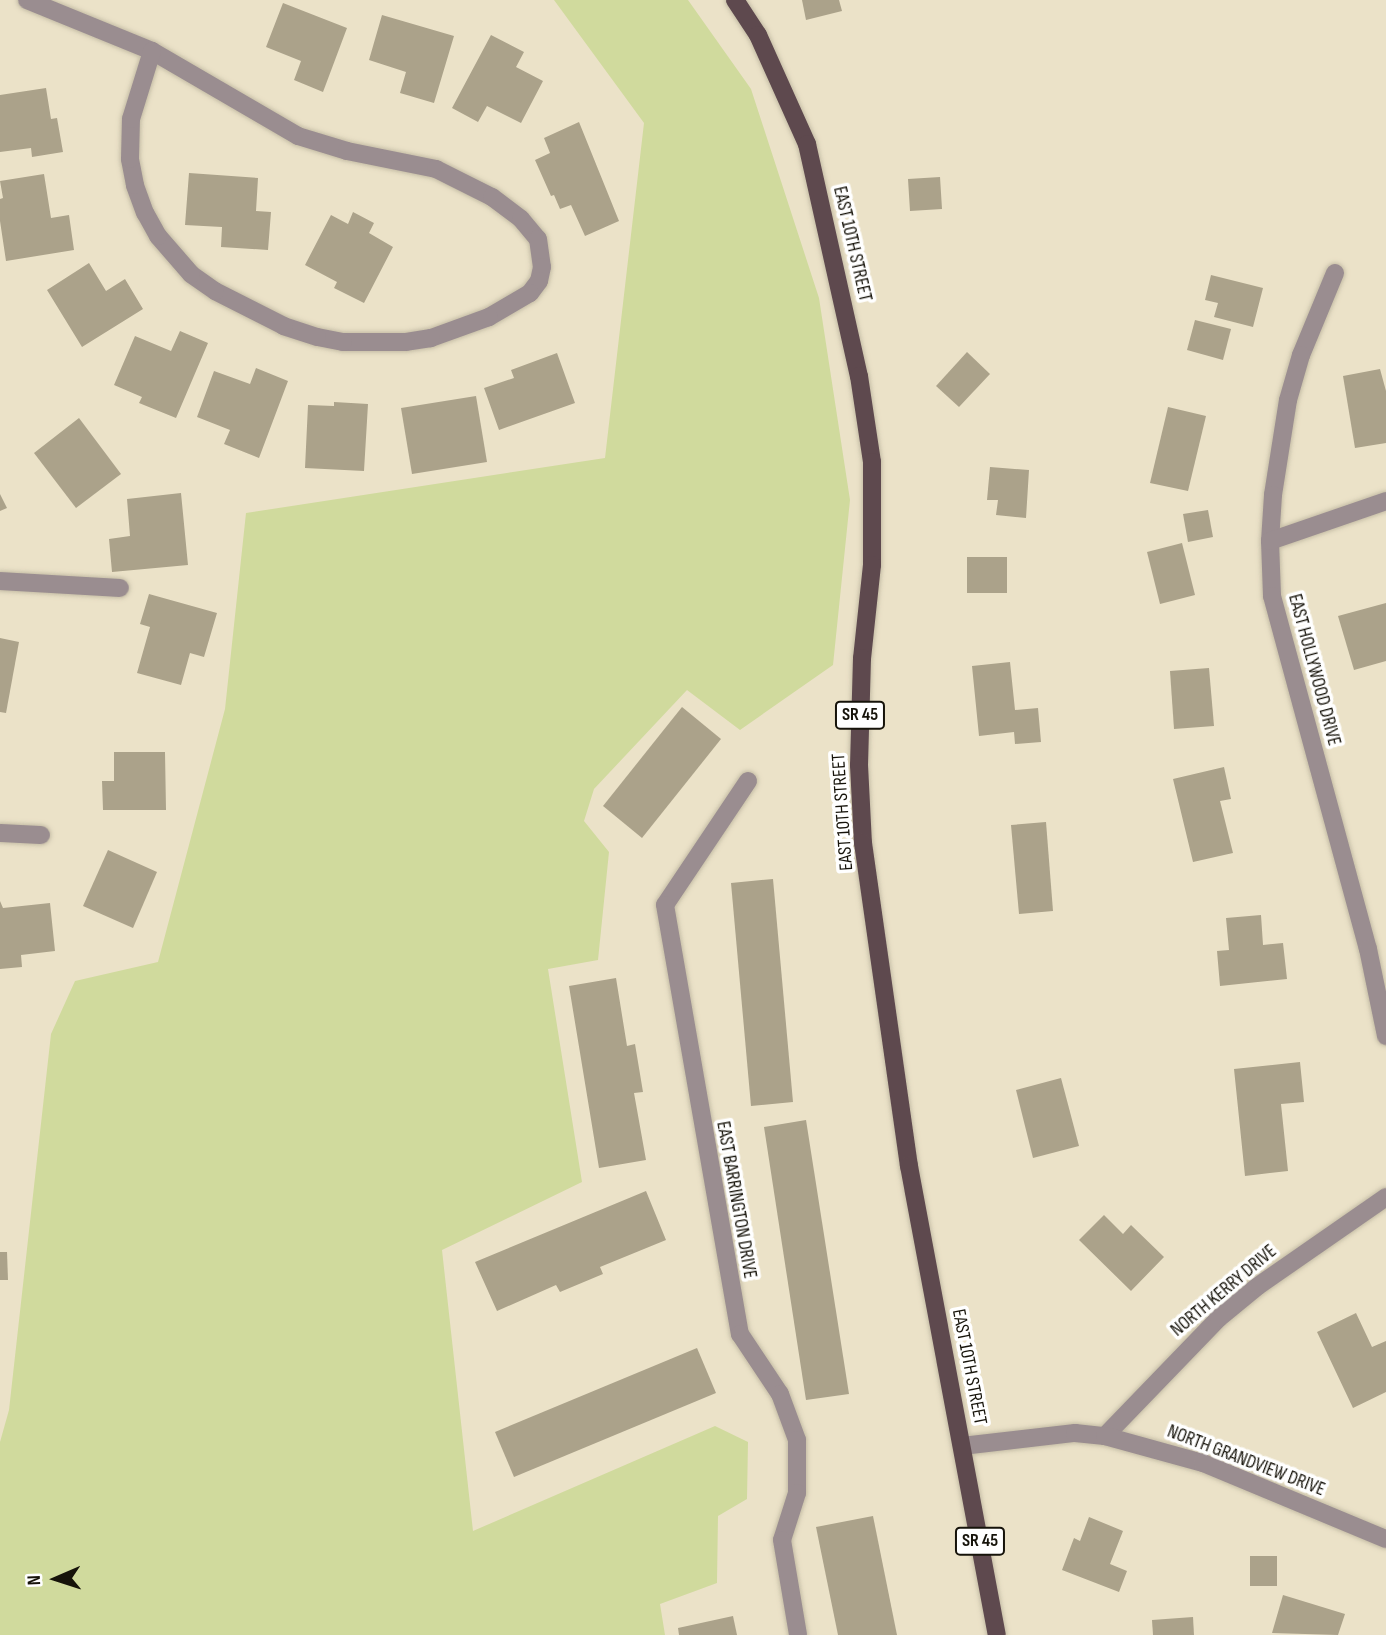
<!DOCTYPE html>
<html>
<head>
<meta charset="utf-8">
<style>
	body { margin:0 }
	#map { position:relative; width:1386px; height:1635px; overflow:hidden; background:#ebe2c8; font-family:"Sofia Sans Condensed",sans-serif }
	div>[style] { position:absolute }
	.green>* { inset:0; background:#d0da9d }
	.building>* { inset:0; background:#aba28a }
	.roads { filter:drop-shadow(0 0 2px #c5bda6) drop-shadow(0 0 2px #c5bda6) }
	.street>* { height:18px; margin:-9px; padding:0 9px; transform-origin:9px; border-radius:9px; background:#9a8d90 }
	.primary>* { height:18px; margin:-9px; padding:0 9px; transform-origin:9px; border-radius:9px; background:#5e494e }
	span { translate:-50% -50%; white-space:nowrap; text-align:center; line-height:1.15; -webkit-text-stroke:7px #fff; paint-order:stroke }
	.shield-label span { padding:2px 5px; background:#fff; border:2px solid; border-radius:5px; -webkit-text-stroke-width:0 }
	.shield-label { font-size:18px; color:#16130a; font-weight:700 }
	.street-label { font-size:19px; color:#16130a }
	.north { position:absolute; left:21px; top:1544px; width:70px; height:70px; -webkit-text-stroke:5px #fff; paint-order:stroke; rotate:267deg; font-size:19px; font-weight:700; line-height:28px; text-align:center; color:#16130a }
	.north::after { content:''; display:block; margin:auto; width:24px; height:32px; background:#16130a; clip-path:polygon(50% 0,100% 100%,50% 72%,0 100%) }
</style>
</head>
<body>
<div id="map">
	<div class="green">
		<i style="clip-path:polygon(554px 0,688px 0,751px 89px,819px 298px,850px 500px,833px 665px,740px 730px,687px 690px,594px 789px,584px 821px,609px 852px,598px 960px,548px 969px,582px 1182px,442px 1250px,473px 1531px,715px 1426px,748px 1442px,747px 1499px,718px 1516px,717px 1583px,660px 1604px,665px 1635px,0 1635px,0 1442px,9px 1410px,51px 1034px,75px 981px,158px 962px,225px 709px,246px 513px,605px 458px,644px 123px)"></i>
	</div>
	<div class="building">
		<i style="clip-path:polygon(802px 0,839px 0,842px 11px,806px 20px)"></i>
		<i style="clip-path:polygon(283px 3px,347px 28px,323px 92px,294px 80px,301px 61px,266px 47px)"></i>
		<i style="clip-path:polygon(382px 15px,454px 36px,434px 103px,400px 93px,406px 72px,369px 60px)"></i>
		<i style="clip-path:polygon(491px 35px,524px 52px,516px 67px,543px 81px,521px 123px,487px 106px,478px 122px,452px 108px)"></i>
		<i style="clip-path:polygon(46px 88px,51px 119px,57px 118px,63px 152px,32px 157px,31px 148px,0 152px,0 95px)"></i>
		<i style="clip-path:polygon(579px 122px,619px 221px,585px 236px,571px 205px,560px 209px,554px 195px,551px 196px,535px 160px,550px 153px,544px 138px)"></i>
		<i style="clip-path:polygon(189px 173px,258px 178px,256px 211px,271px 212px,268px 250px,221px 247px,222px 227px,185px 225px)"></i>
		<i style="clip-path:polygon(44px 174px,51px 218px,69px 215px,74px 250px,6px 261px,0 221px,0 199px,3px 198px,0 181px)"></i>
		<i style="clip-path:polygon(940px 177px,942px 209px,910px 211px,908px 179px)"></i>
		<i style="clip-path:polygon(353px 212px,374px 223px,369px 233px,393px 247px,364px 303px,334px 288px,337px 282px,305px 265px,331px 215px,348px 224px)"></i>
		<i style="clip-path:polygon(89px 263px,106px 291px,125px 279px,143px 309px,82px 347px,47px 290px)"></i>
		<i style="clip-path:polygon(1211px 275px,1263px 288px,1253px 327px,1214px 317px,1218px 303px,1205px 300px)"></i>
		<i style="clip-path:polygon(1195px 320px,1231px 329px,1223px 360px,1187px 350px)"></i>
		<i style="clip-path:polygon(180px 331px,208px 343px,176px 418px,139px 403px,142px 397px,114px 385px,135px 336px,171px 351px)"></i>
		<i style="clip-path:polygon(967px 352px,990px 374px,959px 407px,936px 386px)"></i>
		<i style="clip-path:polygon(557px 353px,575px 403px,499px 430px,484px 388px,514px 378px,511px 370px)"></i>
		<i style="clip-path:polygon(256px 368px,288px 381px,259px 458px,224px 444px,230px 430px,197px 417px,214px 371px,250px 384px)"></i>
		<i style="clip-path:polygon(1380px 369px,1386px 391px,1386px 443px,1355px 448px,1343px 376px)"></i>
		<i style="clip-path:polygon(476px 396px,487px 462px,412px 474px,401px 408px)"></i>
		<i style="clip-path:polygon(334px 402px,368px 404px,364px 471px,305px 468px,308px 405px,334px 406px)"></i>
		<i style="clip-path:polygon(1168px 407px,1206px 416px,1188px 491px,1150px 483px)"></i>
		<i style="clip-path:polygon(79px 418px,121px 474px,76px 508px,34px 453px)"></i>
		<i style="clip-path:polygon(990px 467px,1029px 470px,1026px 518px,996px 515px,998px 500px,987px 500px)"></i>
		<i style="clip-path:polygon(181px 493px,188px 565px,112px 572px,109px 539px,130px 536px,127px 499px)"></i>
		<i style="clip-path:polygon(0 494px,7px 508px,0 511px)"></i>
		<i style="clip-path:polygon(1208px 510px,1213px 537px,1188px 542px,1183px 514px)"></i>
		<i style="clip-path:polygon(1182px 543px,1195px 595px,1160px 604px,1147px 552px)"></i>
		<i style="clip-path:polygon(967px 557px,1007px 557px,1007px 593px,967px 593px)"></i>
		<i style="clip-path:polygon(149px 594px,217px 613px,204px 657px,190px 653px,181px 685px,137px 673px,150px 627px,140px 624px)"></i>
		<i style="clip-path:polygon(1386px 603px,1386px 661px,1354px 670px,1338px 616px)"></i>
		<i style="clip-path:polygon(0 638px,19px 642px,6px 713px,0 712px)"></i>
		<i style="clip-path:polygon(1010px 662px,1015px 710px,1038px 708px,1041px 742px,1015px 744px,1014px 732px,979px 736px,972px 666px)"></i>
		<i style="clip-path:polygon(1209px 668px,1214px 726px,1174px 729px,1170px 671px)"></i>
		<i style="clip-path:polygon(682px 707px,721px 739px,642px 838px,603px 806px)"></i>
		<i style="clip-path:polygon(114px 752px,165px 752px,166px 810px,103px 810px,102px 781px,114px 781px)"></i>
		<i style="clip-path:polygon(1224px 767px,1231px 799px,1220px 801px,1233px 853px,1193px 862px,1173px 779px)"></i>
		<i style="clip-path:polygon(1046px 822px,1053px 911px,1019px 914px,1011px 825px)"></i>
		<i style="clip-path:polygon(108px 850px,157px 872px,133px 928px,83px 906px)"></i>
		<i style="clip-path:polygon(773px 879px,793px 1102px,751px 1106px,731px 883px)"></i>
		<i style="clip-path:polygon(0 901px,3px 908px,50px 903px,55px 951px,21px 955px,22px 967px,0 969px)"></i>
		<i style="clip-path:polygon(1261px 915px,1263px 945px,1283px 943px,1287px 979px,1220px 986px,1217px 951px,1229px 950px,1226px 918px)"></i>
		<i style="clip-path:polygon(616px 978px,627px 1046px,635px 1044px,643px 1092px,634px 1093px,646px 1160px,599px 1168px,569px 986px)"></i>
		<i style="clip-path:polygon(1300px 1062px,1304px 1102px,1281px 1104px,1288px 1171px,1245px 1176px,1234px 1069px)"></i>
		<i style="clip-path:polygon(1061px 1078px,1079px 1146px,1033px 1158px,1016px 1090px)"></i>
		<i style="clip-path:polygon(806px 1120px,849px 1394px,806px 1400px,764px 1127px)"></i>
		<i style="clip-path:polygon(646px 1191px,666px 1240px,600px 1267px,603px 1274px,560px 1292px,556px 1285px,497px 1311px,475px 1262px)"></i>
		<i style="clip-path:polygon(1104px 1215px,1123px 1234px,1131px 1225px,1164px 1257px,1131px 1291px,1079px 1240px)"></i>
		<i style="clip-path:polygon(0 1252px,7px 1252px,8px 1280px,0 1280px)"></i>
		<i style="clip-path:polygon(1356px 1313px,1372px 1347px,1386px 1341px,1386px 1392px,1353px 1408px,1317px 1332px)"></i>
		<i style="clip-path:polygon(697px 1348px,716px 1393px,514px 1477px,495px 1432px)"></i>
		<i style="clip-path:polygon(873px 1516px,897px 1635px,838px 1635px,816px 1527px)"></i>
		<i style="clip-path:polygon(1089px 1517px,1123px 1531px,1110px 1564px,1127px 1571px,1119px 1592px,1062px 1570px,1074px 1538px,1080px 1541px)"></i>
		<i style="clip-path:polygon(1250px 1556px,1277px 1556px,1277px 1586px,1250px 1586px)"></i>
		<i style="clip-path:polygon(1283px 1595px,1345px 1614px,1338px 1635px,1272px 1633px)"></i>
		<i style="clip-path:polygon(733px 1616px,737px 1635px,679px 1635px,678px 1628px)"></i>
		<i style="clip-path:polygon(1193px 1617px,1194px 1635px,1153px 1635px,1152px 1620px)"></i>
	</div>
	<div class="roads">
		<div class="street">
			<i style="left:27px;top:0;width:135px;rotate:22.2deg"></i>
			<i style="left:152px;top:51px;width:169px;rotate:30.2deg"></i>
			<i style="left:298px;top:136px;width:51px;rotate:17deg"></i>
			<i style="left:347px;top:151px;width:91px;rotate:11.4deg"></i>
			<i style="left:436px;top:169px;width:63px;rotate:26.6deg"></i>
			<i style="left:492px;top:197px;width:36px;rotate:37deg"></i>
			<i style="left:521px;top:219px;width:26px;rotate:50deg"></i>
			<i style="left:538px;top:239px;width:28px;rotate:82deg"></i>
			<i style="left:542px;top:267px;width:14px;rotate:102deg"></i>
			<i style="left:539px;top:281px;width:15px;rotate:127deg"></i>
			<i style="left:530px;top:293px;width:48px;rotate:149.7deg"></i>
			<i style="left:489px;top:317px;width:62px;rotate:160.1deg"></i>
			<i style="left:431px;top:338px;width:25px;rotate:171deg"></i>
			<i style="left:406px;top:342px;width:63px;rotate:180deg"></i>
			<i style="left:343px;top:342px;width:26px;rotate:-169deg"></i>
			<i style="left:317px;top:337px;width:35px;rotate:-162deg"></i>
			<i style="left:284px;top:326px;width:77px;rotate:-153.1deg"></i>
			<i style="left:215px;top:291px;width:29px;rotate:-145deg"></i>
			<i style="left:191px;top:274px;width:50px;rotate:-131deg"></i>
			<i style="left:158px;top:236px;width:26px;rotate:-119deg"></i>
			<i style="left:145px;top:213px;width:30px;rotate:-110deg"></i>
			<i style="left:135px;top:185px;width:26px;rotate:-101deg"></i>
			<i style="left:130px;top:159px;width:40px;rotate:-88.6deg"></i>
			<i style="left:131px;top:119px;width:71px;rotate:-72.8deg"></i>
			<i style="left:1335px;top:273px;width:89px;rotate:112.5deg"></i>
			<i style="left:1301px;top:355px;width:47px;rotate:106.1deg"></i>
			<i style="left:1288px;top:400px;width:96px;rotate:99deg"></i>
			<i style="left:1273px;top:495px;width:46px;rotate:93.7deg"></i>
			<i style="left:1270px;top:541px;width:55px;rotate:87.9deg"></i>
			<i style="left:1272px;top:596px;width:366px;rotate:74.8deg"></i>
			<i style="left:1368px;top:949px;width:89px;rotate:78.3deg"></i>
			<i style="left:1270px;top:541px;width:123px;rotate:-19deg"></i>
			<i style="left:0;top:581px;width:120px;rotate:3.3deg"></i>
			<i style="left:748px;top:781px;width:149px;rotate:123.8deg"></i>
			<i style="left:665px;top:905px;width:436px;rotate:80.1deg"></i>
			<i style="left:740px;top:1334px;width:72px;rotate:56.3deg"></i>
			<i style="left:780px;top:1394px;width:49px;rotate:69.7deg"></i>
			<i style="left:797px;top:1440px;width:53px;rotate:90deg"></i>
			<i style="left:797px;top:1493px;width:49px;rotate:107.7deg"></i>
			<i style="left:782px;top:1540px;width:96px;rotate:80.4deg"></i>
			<i style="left:0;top:833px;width:41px;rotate:2.8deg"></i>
			<i style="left:1105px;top:1436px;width:164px;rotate:-46deg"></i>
			<i style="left:1219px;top:1318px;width:50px;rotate:-39.4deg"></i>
			<i style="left:1258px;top:1286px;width:156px;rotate:-34.8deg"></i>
			<i style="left:962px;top:1446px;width:114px;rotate:-6.6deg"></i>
			<i style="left:1075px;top:1433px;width:30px;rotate:6deg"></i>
			<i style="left:1105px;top:1436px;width:102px;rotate:15.4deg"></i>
			<i style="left:1203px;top:1463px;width:198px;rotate:22.6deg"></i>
		</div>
		<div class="primary">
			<i style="left:735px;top:0;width:42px;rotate:56.7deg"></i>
			<i style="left:758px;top:35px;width:120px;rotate:65.8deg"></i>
			<i style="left:807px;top:144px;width:238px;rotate:77.4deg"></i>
			<i style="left:859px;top:376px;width:87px;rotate:81.4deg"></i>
			<i style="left:872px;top:462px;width:103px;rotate:90deg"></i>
			<i style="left:872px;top:565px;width:94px;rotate:96.1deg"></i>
			<i style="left:862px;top:658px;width:107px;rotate:91.6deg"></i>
			<i style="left:859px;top:765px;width:78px;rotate:87.1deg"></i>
			<i style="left:863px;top:843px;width:326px;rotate:81.9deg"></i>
			<i style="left:909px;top:1166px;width:477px;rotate:79.4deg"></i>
		</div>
	</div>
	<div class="shield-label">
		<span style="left:860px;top:715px">SR 45</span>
		<span style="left:980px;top:1541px">SR 45</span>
	</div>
	<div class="street-label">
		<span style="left:852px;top:244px;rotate:77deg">EAST 10TH STREET</span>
		<span style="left:1314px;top:670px;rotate:75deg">EAST HOLLYWOOD DRIVE</span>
		<span style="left:843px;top:812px;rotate:-94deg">EAST 10TH STREET</span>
		<span style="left:736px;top:1200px;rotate:80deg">EAST BARRINGTON DRIVE</span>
		<span style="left:1224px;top:1291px;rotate:-40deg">NORTH KERRY DRIVE</span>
		<span style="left:969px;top:1367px;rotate:79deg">EAST 10TH STREET</span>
		<span style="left:1246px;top:1461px;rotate:21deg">NORTH GRANDVIEW DRIVE</span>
	</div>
	<div class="north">N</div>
</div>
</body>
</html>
